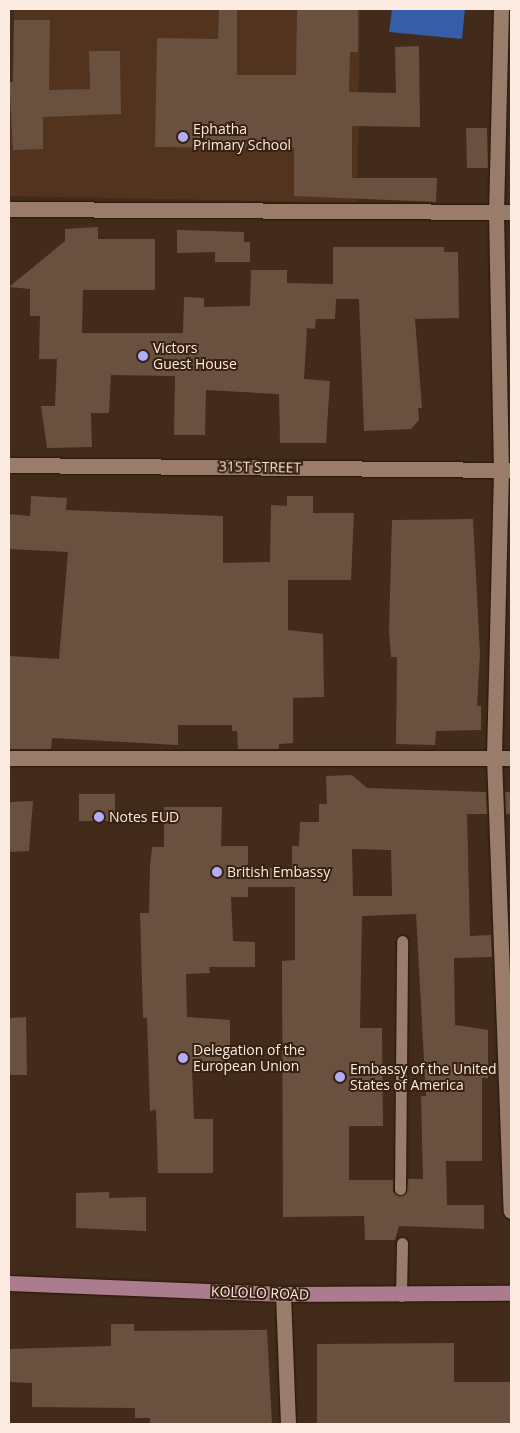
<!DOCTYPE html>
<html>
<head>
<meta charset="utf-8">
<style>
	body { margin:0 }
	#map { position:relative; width:520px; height:1433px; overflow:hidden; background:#422b1b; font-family:"Open Sans",sans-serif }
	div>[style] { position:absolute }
	.built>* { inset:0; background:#51331e }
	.water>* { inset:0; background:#355da8 }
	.building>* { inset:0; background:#6a503f }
	.roads { filter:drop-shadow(0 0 1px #281304) drop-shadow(0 0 1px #281304) }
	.lane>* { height:11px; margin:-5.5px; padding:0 5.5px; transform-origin:5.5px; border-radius:5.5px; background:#997d6a }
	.street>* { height:15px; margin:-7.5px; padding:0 7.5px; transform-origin:7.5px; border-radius:7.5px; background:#997d6a }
	.secondary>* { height:15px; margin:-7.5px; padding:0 7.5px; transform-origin:7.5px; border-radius:7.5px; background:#aa7c8d }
	.dots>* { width:14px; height:14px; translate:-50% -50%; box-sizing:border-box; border:2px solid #382111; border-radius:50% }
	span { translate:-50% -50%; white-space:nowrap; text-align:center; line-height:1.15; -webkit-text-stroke:4px #382111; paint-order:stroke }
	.poi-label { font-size:14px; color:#fbebe1 }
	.left { translate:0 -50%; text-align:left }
	.street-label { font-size:14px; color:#fbebe1 }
	.frame { position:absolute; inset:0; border:10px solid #fbebe1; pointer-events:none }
</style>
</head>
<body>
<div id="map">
	<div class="built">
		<i style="clip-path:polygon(14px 9px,360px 9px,357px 203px,9px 196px)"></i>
	</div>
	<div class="water">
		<i style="clip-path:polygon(392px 9px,465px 9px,462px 39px,389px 32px)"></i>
	</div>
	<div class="building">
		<i style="clip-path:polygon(219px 9px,237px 9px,237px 75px,296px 75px,297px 9px,358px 9px,358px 52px,350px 52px,349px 92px,396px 93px,395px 47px,419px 46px,420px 127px,352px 126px,352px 178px,437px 178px,436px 202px,294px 196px,294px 148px,155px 147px,157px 38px,218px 39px)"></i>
		<i style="clip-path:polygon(14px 20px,50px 20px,49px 90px,90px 89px,89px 51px,120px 51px,121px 114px,43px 117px,43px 149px,13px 150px,9px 82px,13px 82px)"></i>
		<i style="clip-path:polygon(466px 128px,487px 128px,488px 168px,467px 168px)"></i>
		<i style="clip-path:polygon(98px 227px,98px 239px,155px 239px,155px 290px,83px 290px,82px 333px,183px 333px,184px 297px,204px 298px,204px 307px,250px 306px,251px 270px,287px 270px,287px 283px,333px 284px,333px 247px,444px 247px,444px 252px,458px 252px,459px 318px,415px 319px,422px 408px,418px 408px,419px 420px,411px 429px,364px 431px,359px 299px,336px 299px,335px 319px,316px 319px,315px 329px,307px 328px,304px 379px,330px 381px,326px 443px,280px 443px,279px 394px,206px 390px,205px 435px,174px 435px,175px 376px,111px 375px,109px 413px,91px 413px,92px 447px,47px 448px,41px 406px,55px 406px,57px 359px,39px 359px,40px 316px,30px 316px,30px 289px,9px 287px,65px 241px,65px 229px)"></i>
		<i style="clip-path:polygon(177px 230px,244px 232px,244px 242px,250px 242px,250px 262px,215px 262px,215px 252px,177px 253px)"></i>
		<i style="clip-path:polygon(31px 496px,67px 498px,66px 510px,223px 516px,223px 563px,270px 562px,271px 505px,287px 506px,287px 496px,313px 496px,313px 513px,354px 513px,351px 580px,288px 580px,288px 630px,323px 634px,324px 697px,293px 698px,293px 743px,279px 744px,279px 749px,238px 749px,237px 731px,232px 731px,232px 725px,178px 725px,178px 745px,52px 738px,51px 749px,9px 749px,9px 656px,59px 659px,68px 552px,9px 549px,9px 514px,30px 516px)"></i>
		<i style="clip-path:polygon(473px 519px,480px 654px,477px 706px,481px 706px,481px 730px,436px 731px,435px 745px,396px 744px,397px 657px,391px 657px,389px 630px,392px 520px)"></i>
		<i style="clip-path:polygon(evenodd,352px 775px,367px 788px,486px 792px,487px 814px,467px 814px,470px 936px,491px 935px,492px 957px,454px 958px,455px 1025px,488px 1030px,488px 1078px,482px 1078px,482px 1161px,446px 1161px,447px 1205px,484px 1205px,484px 1229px,399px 1226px,395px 1240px,365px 1240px,364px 1216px,283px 1217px,282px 961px,295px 960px,295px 887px,248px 887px,248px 897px,231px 897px,233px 941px,255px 942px,255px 967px,209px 967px,210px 973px,186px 974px,187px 1017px,230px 1020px,230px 1069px,192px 1069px,194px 1119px,213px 1119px,213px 1173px,158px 1173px,156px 1110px,150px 1111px,147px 1018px,143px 1018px,140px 913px,149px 913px,150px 867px,152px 847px,164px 847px,164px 807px,222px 807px,221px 846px,248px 846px,248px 868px,292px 868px,292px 846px,299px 846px,300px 822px,319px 822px,319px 804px,327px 804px,326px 776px,352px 775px,352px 849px,391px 850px,392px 896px,353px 896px,352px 849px,352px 775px,416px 914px,426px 1096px,421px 1096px,423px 1179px,408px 1179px,407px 1192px,399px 1196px,393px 1192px,393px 1180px,349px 1180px,349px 1126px,383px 1126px,382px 1028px,360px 1028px,362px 916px,416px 914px)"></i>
		<i style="clip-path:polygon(505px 792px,511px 792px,511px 814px,506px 814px)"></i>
		<i style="clip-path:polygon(79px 794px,115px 794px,115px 821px,79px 821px)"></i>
		<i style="clip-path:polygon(33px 801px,29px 851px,9px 852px,9px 802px)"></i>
		<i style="clip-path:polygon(26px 1017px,27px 1075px,9px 1075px,9px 1018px)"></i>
		<i style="clip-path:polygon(109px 1192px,109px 1198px,146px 1197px,146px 1231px,76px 1228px,76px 1193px)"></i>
		<i style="clip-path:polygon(111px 1324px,134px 1324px,134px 1331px,267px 1330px,272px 1424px,150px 1424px,150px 1418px,135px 1418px,135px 1408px,32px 1407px,32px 1383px,9px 1382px,9px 1349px,111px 1346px)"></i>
		<i style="clip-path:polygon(454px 1343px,454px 1382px,511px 1382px,511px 1424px,317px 1424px,317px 1344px)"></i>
	</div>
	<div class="roads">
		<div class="lane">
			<i style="left:400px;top:1189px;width:248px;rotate:-89.5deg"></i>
			<i style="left:401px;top:1296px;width:53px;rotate:-88.9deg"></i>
		</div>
		<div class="street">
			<i style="left:501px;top:9px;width:203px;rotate:91.4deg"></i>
			<i style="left:496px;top:212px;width:258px;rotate:88.9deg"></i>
			<i style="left:501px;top:470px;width:287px;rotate:91.4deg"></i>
			<i style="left:494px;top:757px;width:454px;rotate:87.9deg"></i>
			<i style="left:9px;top:209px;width:502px;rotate:0.34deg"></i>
			<i style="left:9px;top:465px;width:501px;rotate:0.57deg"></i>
			<i style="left:9px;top:758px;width:502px"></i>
			<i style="left:283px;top:1294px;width:130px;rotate:87.8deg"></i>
		</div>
		<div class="secondary">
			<i style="left:9px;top:1283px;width:274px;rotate:2.3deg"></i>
			<i style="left:283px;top:1294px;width:228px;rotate:-0.3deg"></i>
		</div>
	</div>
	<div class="dots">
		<i style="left:183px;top:137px;background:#b2adf9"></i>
		<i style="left:143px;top:356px;background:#b2adf9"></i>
		<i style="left:99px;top:817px;background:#b2adf9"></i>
		<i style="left:217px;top:872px;background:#b2adf9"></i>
		<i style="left:183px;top:1058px;background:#b2adf9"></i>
		<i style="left:340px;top:1077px;background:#b2adf9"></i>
	</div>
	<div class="poi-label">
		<span class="left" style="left:193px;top:137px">Ephatha<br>Primary School</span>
		<span class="left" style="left:153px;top:356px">Victors<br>Guest House</span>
		<span class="left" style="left:109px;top:817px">Notes EUD</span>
		<span class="left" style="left:227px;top:872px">British Embassy</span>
		<span class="left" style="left:193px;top:1058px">Delegation of the<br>European Union</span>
		<span class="left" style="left:350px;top:1077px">Embassy of the United<br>States of America</span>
	</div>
	<div class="street-label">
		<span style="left:260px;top:467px;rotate:1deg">31ST STREET</span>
		<span style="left:260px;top:1293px;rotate:2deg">KOLOLO ROAD</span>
	</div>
	<div class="frame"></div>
</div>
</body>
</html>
